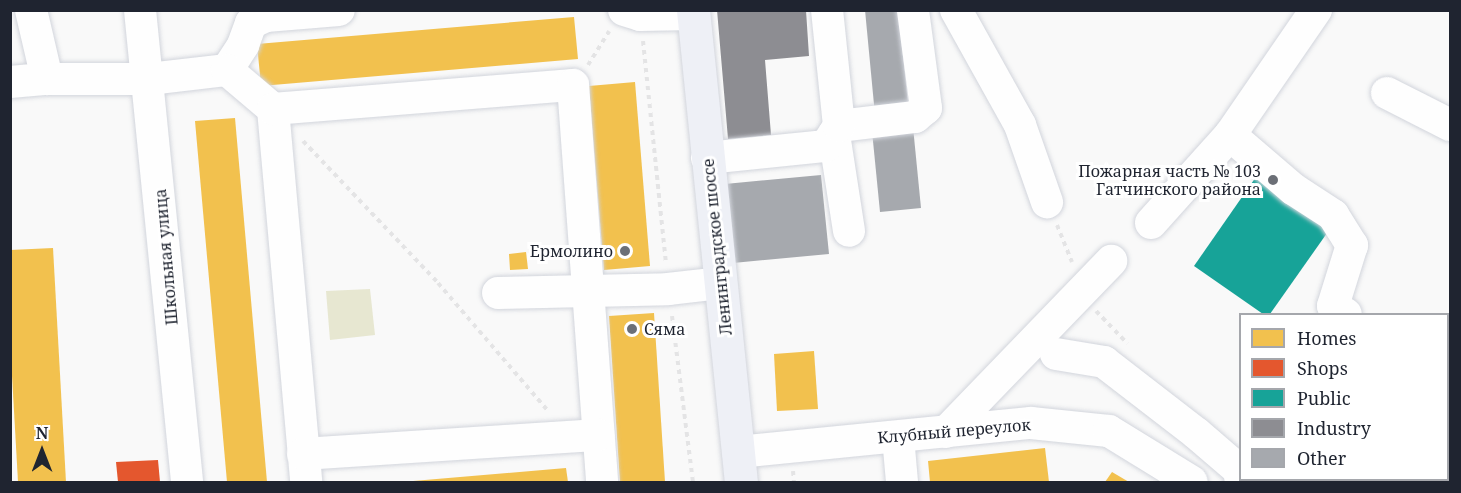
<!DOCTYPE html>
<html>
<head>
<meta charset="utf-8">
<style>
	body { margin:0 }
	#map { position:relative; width:1461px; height:493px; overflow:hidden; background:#f9f9f9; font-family:"Noto Serif",serif }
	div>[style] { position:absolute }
	.green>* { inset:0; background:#e7e7d1 }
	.homes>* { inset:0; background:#f2c14e }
	.shops>* { inset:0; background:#e4572e }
	.public>* { inset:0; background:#17a398 }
	.industry>* { inset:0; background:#8d8d92 }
	.building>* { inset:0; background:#a6a9ae }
	.path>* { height:4px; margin-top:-2px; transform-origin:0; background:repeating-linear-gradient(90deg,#e4e4e5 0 4.5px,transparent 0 9px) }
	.roads { filter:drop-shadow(0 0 2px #d2d5dc) drop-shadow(0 0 2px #d2d5dc) }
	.minor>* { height:32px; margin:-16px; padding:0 16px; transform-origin:16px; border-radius:16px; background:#fefefe }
	.major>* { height:33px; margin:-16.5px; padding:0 16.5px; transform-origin:16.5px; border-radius:16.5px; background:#eef0f6 }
	.dots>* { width:16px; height:16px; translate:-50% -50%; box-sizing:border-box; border:3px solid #fff; border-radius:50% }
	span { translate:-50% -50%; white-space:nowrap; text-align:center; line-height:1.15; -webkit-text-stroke:6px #fff; paint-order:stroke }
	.poi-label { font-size:16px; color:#1f2430 }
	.right { translate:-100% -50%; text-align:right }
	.left { translate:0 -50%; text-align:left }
	.street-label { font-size:16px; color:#1f2430 }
	.frame { position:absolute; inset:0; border:12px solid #1f2430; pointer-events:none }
	.legend { position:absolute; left:1239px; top:313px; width:210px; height:168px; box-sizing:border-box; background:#fff; border:2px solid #a5a7ac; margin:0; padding:8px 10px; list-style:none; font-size:18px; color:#1f2430 }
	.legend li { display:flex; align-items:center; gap:12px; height:30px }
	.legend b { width:30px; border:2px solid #a5a7ac }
	.north { position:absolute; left:12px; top:421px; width:60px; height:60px; -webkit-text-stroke:4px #fff; paint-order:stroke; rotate:0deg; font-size:16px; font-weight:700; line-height:24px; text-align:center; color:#1f2430 }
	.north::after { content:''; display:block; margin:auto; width:21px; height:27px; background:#1f2430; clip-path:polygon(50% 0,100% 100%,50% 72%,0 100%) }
</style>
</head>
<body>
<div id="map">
	<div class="green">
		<i style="clip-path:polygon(370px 289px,375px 335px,330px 340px,326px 291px)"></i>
	</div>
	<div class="homes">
		<i style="clip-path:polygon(574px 17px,578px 59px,261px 86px,257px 44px)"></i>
		<i style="clip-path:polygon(635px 82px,650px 266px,604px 270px,589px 86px)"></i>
		<i style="clip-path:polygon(235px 118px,267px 482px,227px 482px,195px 121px)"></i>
		<i style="clip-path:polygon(53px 248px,66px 482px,18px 482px,10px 340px,10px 250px)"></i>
		<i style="clip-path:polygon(526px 252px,528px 269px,510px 270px,509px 254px)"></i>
		<i style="clip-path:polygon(654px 313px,665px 482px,620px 482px,609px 316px)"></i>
		<i style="clip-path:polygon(814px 351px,818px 409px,777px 411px,774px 354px)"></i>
		<i style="clip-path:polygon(1045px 448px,1049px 482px,930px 482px,928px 461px)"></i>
		<i style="clip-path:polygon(566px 468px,568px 482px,413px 482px,413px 481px)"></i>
		<i style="clip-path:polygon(1112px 472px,1129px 482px,1105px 482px)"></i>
	</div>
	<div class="shops">
		<i style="clip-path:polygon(158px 460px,160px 482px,118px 482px,116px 462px)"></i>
	</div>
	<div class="public">
		<i style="clip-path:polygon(1258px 174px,1332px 226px,1270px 314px,1263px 314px,1194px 266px)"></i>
	</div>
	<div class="industry">
		<i style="clip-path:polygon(717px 10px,806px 10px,809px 56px,765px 60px,771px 135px,728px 139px)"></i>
	</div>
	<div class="building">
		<i style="clip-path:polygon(865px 10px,898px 10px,909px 112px,875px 115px)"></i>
		<i style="clip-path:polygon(913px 127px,921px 208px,880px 212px,872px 131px)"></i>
		<i style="clip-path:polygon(821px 175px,829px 254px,733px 263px,725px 184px)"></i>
	</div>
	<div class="path">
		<i style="left:643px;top:41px;width:223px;rotate:84.1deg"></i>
		<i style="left:588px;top:65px;width:40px;rotate:-58deg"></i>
		<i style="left:303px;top:141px;width:196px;rotate:46.4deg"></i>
		<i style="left:438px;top:283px;width:169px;rotate:49.3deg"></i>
		<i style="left:1057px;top:225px;width:40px;rotate:68deg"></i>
		<i style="left:1096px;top:311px;width:45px;rotate:45.9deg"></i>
		<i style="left:672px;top:316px;width:167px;rotate:82.8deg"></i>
		<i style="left:1448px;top:433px;width:5px;rotate:-68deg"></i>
		<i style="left:793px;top:471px;width:11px;rotate:85deg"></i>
		<i style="left:1369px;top:480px;width:4px;rotate:27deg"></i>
		<i style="left:1271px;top:482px;width:3px;rotate:-45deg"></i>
		<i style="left:1416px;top:482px;width:3px;rotate:-45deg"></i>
	</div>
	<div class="roads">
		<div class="minor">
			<i style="left:31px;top:10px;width:71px;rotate:76.9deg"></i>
			<i style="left:47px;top:79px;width:102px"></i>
			<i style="left:149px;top:79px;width:79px;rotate:-6.6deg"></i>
			<i style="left:227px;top:70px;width:30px;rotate:-57deg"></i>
			<i style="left:243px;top:45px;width:23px;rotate:-70deg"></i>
			<i style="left:251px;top:23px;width:17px;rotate:-25deg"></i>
			<i style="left:266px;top:16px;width:73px;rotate:-4.7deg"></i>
			<i style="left:140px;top:10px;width:474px;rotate:84.3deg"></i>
			<i style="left:624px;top:10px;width:17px;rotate:17deg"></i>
			<i style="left:640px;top:15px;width:53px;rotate:-1.1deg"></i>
			<i style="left:956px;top:10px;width:132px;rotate:60.9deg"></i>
			<i style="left:1020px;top:125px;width:82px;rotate:70.7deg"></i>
			<i style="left:227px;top:70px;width:60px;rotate:40.3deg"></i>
			<i style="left:273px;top:109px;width:374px;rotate:84.9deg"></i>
			<i style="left:10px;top:82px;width:37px;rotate:-5deg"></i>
			<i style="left:1387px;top:93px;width:71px;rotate:26.9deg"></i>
			<i style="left:273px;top:109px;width:301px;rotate:-4.6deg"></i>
			<i style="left:573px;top:85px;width:398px;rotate:85.8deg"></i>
			<i style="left:839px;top:126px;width:77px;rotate:-6.8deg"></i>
			<i style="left:915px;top:117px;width:14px;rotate:-39deg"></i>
			<i style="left:926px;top:108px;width:99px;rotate:-97.6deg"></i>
			<i style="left:834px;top:134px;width:98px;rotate:81.2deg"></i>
			<i style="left:1230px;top:135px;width:83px;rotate:40.6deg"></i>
			<i style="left:1293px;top:189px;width:48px;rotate:33deg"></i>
			<i style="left:1333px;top:215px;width:36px;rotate:58deg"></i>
			<i style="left:1352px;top:245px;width:64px;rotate:107.3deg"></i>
			<i style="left:1333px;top:306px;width:15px;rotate:32deg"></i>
			<i style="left:707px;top:158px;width:120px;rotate:-5.8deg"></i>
			<i style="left:826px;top:146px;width:24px;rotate:-57deg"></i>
			<i style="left:839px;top:126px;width:117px;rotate:-95.9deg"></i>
			<i style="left:1151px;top:223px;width:118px;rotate:-48.1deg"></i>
			<i style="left:1230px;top:135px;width:152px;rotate:-55.5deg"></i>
			<i style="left:498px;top:293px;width:170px;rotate:-1.3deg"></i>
			<i style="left:668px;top:289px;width:52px;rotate:-6.6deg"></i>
			<i style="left:1056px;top:354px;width:49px;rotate:9.5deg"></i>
			<i style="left:1104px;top:362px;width:116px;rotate:37.7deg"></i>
			<i style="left:1196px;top:433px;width:57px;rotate:40.7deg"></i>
			<i style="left:1239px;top:470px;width:12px;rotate:81deg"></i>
			<i style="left:946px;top:432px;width:238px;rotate:-46deg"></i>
			<i style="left:898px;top:437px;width:45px;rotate:84.9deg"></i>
			<i style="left:738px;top:452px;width:294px;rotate:-5.7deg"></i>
			<i style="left:1031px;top:423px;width:78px;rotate:5.9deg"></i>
			<i style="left:1109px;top:431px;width:97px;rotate:31.6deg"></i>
			<i style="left:303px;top:454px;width:296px;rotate:-3.7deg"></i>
		</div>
		<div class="major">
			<i style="left:693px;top:10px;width:474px;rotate:84.2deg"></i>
		</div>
	</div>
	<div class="dots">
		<i style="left:1273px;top:180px;background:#6b6f76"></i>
		<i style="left:625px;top:251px;background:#6b6f76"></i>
		<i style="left:632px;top:329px;background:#6b6f76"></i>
	</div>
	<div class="poi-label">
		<span class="right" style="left:1261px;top:180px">Пожарная часть № 103<br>Гатчинского района</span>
		<span class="right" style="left:613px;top:251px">Ермолино</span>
		<span class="left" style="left:644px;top:329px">Сяма</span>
	</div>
	<div class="street-label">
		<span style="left:717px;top:247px;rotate:-96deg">Ленинградское шоссе</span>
		<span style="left:166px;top:257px;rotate:-95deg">Школьная улица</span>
		<span style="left:954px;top:431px;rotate:-5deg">Клубный переулок</span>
	</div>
	<div class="frame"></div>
	<ul class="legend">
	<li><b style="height:16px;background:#f2c14e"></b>Homes</li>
	<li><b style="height:16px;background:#e4572e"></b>Shops</li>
	<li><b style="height:16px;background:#17a398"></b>Public</li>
	<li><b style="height:16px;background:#8d8d92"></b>Industry</li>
	<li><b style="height:16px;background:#a6a9ae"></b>Other</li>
	</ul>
	<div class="north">N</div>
</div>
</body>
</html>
